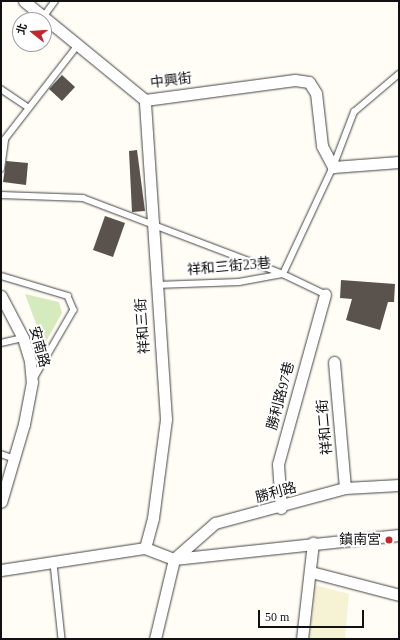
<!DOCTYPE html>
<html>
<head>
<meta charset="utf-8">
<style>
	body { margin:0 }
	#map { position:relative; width:400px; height:640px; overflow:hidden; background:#fffdf5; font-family:"Times New Roman","Noto Sans TC",serif }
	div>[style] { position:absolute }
	.farmland>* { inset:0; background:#f6f3d4 }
	.green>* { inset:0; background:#d5ebbd }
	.building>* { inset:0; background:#5a524d }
	.roads { filter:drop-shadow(0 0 1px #444) drop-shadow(0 0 1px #444) }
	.lane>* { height:5.5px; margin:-2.75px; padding:0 2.75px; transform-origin:2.75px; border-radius:2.75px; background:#fff }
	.street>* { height:11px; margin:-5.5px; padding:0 5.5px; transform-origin:5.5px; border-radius:5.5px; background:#fff }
	.dots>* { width:11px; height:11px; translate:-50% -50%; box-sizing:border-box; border:2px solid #fff; border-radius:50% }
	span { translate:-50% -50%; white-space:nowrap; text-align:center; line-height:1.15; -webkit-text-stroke:4px #fff; paint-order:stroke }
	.street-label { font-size:14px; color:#111 }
	.poi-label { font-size:14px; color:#111 }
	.right { translate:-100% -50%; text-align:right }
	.frame { position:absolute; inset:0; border:2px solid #111; pointer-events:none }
	.north { position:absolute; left:12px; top:12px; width:40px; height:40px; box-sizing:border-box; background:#fff; border:1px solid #a0a0a0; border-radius:50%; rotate:287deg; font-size:11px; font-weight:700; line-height:16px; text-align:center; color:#111 }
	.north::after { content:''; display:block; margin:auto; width:14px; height:18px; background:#c4262e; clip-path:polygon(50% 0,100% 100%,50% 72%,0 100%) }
	.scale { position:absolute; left:258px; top:610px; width:106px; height:18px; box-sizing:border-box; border:2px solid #111; border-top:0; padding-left:5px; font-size:12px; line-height:14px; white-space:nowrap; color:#111; -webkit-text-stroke:3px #fff; paint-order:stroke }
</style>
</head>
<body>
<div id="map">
	<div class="farmland">
		<i style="clip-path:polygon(315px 585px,349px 594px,345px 639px,309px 639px)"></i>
	</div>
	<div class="green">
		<i style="clip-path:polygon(25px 294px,59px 302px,62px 313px,44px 345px)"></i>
	</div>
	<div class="building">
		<i style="clip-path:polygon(62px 75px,75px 87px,62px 101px,49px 89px)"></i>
		<i style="clip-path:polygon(137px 150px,145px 211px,132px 212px,129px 151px)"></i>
		<i style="clip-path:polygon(6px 161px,28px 163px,26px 185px,3px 182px)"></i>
		<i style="clip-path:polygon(105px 216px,125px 223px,113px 257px,93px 250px)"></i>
		<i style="clip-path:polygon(341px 280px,395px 284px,394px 302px,388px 302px,380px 330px,346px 320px,352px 299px,340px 298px)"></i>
	</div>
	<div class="roads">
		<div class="lane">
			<i style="left:44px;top:16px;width:19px;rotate:-54deg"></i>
			<i style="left:1px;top:89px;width:32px;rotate:34deg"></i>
			<i style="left:1px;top:169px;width:30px;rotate:-82deg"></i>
			<i style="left:5px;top:139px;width:119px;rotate:-52.2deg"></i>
			<i style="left:1px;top:195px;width:82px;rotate:2.1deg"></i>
			<i style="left:83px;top:198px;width:214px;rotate:20.8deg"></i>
			<i style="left:283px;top:274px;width:47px;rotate:25.5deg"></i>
			<i style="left:1px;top:276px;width:70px;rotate:16.6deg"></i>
			<i style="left:68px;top:296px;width:15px;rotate:67deg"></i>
			<i style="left:74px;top:310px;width:80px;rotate:120.1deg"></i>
			<i style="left:156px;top:285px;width:83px;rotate:-2.1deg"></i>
			<i style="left:239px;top:282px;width:45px;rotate:-10.3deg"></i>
			<i style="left:283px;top:274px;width:118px;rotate:-65deg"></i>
			<i style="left:333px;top:167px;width:59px;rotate:-69.1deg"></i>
			<i style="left:354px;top:112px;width:59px;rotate:-40.2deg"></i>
			<i style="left:1px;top:343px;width:23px;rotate:-13deg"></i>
			<i style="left:1px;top:454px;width:15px;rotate:20deg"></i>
			<i style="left:54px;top:564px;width:75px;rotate:83.9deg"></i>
		</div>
		<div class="street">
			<i style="left:24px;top:1px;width:156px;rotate:39.3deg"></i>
			<i style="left:145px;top:100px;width:151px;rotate:-7.6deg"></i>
			<i style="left:295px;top:80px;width:14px;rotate:8deg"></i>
			<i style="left:309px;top:82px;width:13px;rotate:58deg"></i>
			<i style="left:316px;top:93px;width:53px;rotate:83.5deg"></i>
			<i style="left:322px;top:146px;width:24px;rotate:62deg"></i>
			<i style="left:333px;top:167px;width:66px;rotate:-4.3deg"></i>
			<i style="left:1px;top:296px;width:47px;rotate:62.4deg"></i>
			<i style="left:23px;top:338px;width:24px;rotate:73deg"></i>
			<i style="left:30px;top:361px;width:21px;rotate:85deg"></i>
			<i style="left:32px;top:382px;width:43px;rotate:100.8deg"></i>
			<i style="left:24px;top:424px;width:81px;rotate:106.4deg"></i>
			<i style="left:334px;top:362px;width:126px;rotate:85deg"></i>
			<i style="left:281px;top:508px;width:44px;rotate:-93.9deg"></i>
			<i style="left:278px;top:464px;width:176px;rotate:-74.5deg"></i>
			<i style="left:145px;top:548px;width:31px;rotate:-75deg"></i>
			<i style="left:153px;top:518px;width:100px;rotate:-82.5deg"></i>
			<i style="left:166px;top:419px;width:320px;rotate:-93.8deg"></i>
			<i style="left:174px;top:559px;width:55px;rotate:-41.3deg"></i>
			<i style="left:215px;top:523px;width:135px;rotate:-15.1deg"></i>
			<i style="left:345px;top:488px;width:54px;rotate:-3.2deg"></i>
			<i style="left:1px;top:570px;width:146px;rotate:-8.7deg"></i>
			<i style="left:145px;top:548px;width:31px;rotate:21deg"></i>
			<i style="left:174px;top:559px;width:226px;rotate:-6.1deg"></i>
			<i style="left:311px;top:572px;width:91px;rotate:14.6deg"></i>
			<i style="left:155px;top:639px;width:82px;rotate:-76.6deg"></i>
			<i style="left:302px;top:639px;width:97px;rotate:-83.5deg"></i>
		</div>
	</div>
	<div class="dots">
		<i style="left:389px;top:540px;background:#c4262e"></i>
	</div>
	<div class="street-label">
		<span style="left:171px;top:81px;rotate:-7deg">中興街</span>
		<span style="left:229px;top:267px;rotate:-5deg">祥和三街23巷</span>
		<span style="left:143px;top:326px;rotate:-94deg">祥和三街</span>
		<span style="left:39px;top:347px;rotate:75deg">安南路</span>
		<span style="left:281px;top:396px;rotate:-75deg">勝利路97巷</span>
		<span style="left:325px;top:427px;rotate:-95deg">祥和二街</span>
		<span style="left:276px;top:493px;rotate:-15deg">勝利路</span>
	</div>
	<div class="poi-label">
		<span class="right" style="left:381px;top:540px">鎮南宮</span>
	</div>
	<div class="frame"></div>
	<div class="north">北</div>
	<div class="scale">50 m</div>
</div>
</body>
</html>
